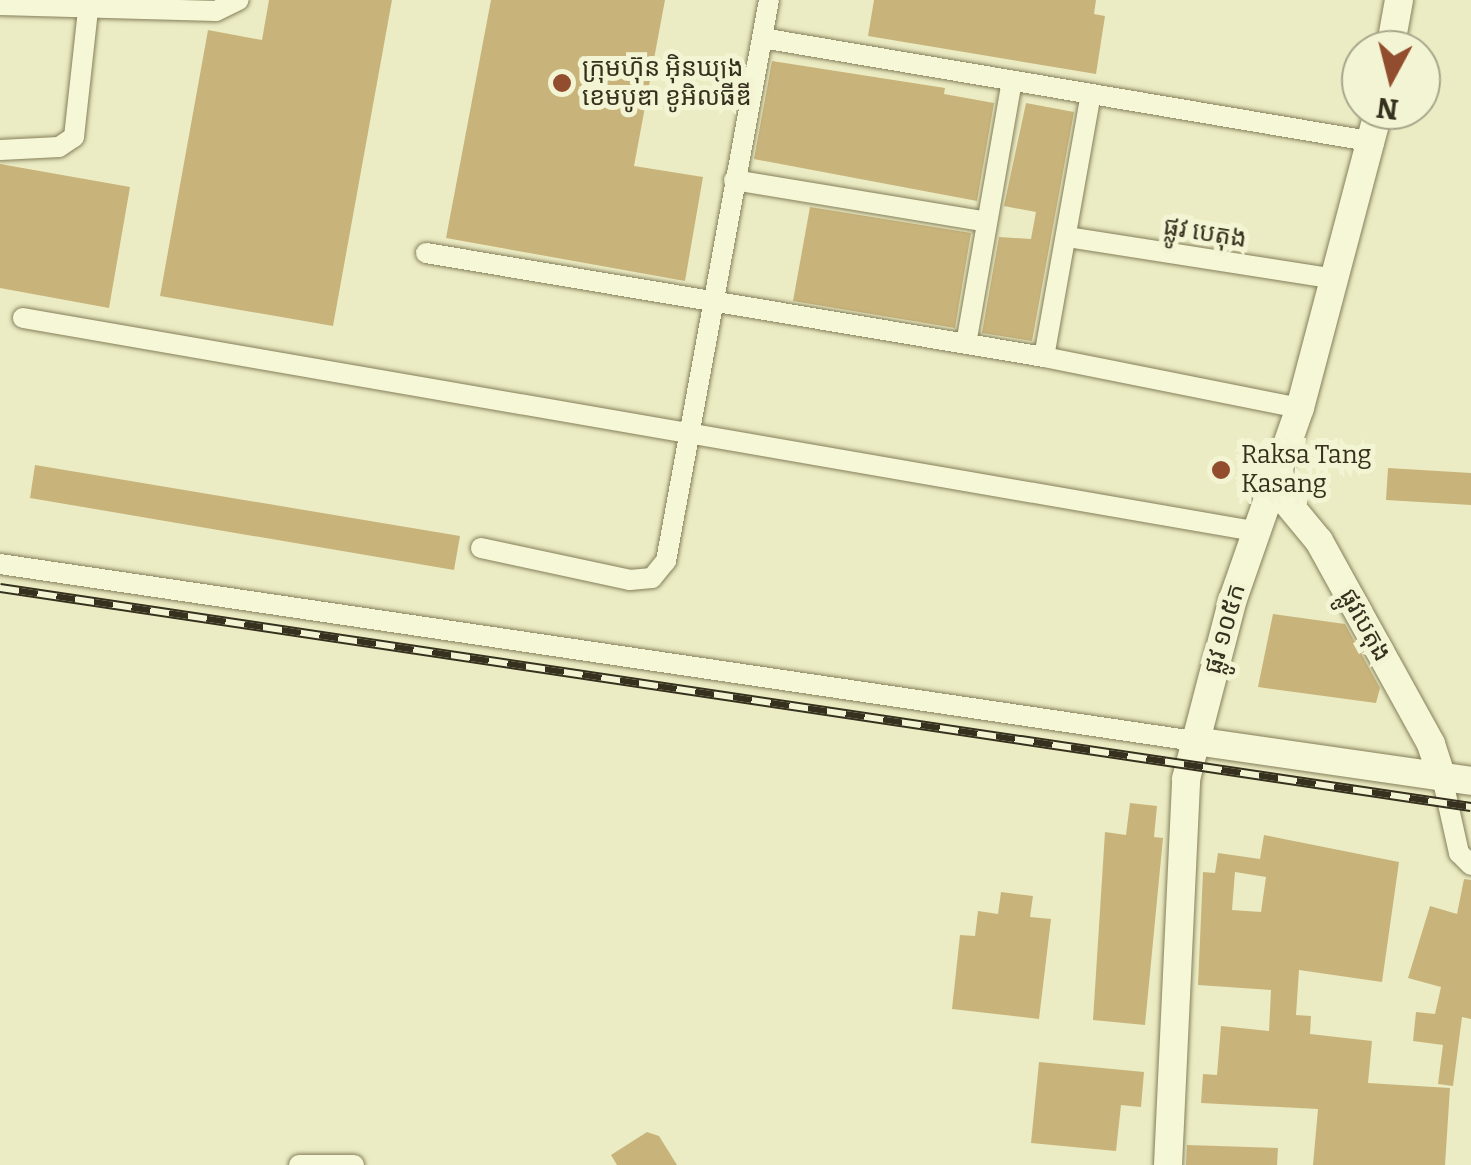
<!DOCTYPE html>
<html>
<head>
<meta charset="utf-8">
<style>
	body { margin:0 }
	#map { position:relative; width:1471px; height:1165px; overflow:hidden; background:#ebecc3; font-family:Bitter,"Noto Sans Khmer",serif }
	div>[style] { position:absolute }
	.building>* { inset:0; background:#c8b47b }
	.roads { filter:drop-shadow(0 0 2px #857f5b) drop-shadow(0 0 2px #857f5b) }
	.street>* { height:20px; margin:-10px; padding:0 10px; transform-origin:10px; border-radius:10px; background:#f6f7d6 }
	.secondary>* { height:28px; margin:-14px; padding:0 14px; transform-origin:14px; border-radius:14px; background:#f6f7d6 }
	.rail>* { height:10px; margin-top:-5px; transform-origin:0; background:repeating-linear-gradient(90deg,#f3f4d3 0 19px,#36311e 0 38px); box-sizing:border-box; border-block:2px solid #36311e }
	.dots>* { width:28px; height:28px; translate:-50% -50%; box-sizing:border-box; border:5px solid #f3f4d3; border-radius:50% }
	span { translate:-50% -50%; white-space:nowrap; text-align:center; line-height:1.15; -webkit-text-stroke:10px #f3f4d3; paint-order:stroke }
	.poi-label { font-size:25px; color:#36311e }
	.left { translate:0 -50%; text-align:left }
	.street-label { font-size:25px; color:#36311e }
	.north { position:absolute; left:1341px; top:30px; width:100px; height:100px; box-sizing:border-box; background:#f3f4d3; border:2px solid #a7a68b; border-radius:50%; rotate:187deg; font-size:28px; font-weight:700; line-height:40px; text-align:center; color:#36311e }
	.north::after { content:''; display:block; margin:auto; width:35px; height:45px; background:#924d2e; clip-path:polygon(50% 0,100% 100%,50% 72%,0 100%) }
</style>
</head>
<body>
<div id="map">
	<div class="building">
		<i style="clip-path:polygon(269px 0,392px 0,333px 326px,160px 296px,208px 30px,262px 40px)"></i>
		<i style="clip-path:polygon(491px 0,665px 0,634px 166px,703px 177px,685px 281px,446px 238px)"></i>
		<i style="clip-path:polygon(874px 0,1096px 0,1094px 14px,1105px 16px,1096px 74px,868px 36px)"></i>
		<i style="clip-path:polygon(772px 61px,945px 88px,944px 94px,994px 103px,977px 201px,754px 159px)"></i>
		<i style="clip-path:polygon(1026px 103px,1074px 112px,1032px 341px,982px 333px,999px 237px,1031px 239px,1036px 212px,1004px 206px)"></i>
		<i style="clip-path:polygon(0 164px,130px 187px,109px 308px,0 288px)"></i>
		<i style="clip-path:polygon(810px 207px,971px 233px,955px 328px,793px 301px)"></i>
		<i style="clip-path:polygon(35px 465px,460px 536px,454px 570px,30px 498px)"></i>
		<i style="clip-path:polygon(1388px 468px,1471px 473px,1471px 505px,1386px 500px)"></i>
		<i style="clip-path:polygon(1273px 614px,1345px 624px,1380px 688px,1376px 703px,1258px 687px)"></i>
		<i style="clip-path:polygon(1130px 803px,1157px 806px,1154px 837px,1163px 838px,1145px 1025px,1093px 1020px,1105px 832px,1126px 835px)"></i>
		<i style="clip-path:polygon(evenodd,1264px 835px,1399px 862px,1382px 982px,1299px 970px,1296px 1015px,1311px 1016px,1310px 1034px,1372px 1041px,1368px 1083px,1450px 1088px,1445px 1165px,1313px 1165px,1318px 1109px,1201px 1103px,1203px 1074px,1217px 1075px,1221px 1026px,1269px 1031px,1271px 990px,1198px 985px,1203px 872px,1215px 873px,1218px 853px,1260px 859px,1264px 835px,1235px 872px,1266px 877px,1261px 912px,1232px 910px,1235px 872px)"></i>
		<i style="clip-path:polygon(1464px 879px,1471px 880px,1471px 1019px,1462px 1017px,1453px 1086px,1438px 1084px,1443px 1045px,1413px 1041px,1416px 1012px,1435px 1014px,1441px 987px,1408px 978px,1430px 906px,1457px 914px)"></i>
		<i style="clip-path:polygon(1001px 892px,1033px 896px,1030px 917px,1051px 919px,1039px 1019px,952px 1009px,960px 935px,975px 936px,978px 911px,998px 914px)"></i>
		<i style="clip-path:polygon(1039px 1062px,1144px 1072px,1141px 1107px,1121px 1105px,1116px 1151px,1031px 1143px)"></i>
		<i style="clip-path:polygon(647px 1132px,659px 1136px,677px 1165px,617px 1165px,611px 1155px)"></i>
		<i style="clip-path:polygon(1187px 1145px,1278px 1148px,1277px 1165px,1186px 1165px)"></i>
	</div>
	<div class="roads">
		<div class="street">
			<i style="left:0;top:5px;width:216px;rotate:1.6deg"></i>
			<i style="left:216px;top:11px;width:25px;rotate:-26deg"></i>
			<i style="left:762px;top:38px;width:621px;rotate:9.64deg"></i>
			<i style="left:0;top:150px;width:59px;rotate:-2.9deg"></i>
			<i style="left:59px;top:147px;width:18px;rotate:-34deg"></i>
			<i style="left:74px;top:137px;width:128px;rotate:-83.7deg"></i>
			<i style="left:734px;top:180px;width:256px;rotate:9.4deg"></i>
			<i style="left:1067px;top:237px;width:271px;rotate:8.9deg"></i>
			<i style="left:426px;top:253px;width:627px;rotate:9.55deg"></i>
			<i style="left:1044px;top:357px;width:261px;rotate:11.3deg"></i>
			<i style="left:23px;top:318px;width:1249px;rotate:9.82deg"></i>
			<i style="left:966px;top:344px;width:267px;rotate:-80.1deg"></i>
			<i style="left:1044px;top:357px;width:267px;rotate:-79.9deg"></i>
			<i style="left:481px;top:548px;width:152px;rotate:12.1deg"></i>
			<i style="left:630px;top:580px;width:22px;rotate:-5deg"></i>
			<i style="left:652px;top:578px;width:22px;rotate:-51deg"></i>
			<i style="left:666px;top:561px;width:570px;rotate:-79.6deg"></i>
			<i style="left:0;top:564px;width:1208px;rotate:8.43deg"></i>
			<i style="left:1442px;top:777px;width:78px;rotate:77.4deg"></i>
			<i style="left:1459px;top:853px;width:17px;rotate:45deg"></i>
			<i style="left:299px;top:1165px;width:55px"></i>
		</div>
		<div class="secondary">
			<i style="left:1390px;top:50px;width:51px;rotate:-79.8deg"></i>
			<i style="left:1271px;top:483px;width:75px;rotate:50.4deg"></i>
			<i style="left:1319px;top:541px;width:232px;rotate:61.1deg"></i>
			<i style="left:1431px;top:744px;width:35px;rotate:72deg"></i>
			<i style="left:1195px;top:741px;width:279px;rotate:8.2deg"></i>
			<i style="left:1168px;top:1165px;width:386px;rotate:-87.3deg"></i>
			<i style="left:1186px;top:779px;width:186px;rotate:-75.4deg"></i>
			<i style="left:1233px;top:599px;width:202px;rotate:-70.7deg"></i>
			<i style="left:1300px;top:408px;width:308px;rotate:-75.2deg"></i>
		</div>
	</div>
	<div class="rail">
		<i style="left:0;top:588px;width:1487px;rotate:8.47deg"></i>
	</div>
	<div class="dots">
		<i style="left:562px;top:83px;background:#924d2e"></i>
		<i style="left:1221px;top:470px;background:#924d2e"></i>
	</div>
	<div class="poi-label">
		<span class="left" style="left:582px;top:83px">ក្រុមហ៊ុន អ៊ិនឃ្យុង<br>ខេមបូឌា ខូអិលធីឌី</span>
		<span class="left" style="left:1241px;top:470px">Raksa Tang<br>Kasang</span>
	</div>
	<div class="street-label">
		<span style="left:1205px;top:233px;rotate:9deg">ផ្លូវ បេតុង</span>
		<span style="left:1365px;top:625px;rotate:61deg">ផ្លូវបេតុង</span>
		<span style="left:1225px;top:629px;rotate:-74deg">ផ្លូវ ១០៥ក</span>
	</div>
	<div class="north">N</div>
</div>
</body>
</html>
